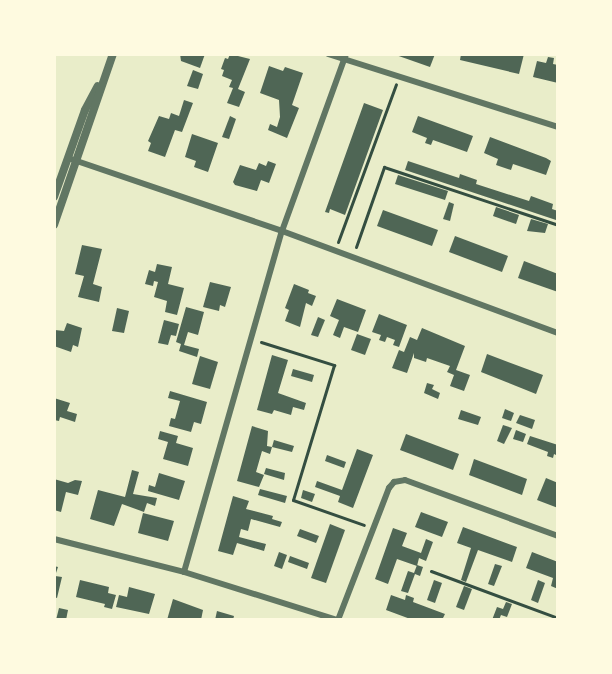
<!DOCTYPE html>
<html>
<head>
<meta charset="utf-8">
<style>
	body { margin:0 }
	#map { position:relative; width:612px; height:674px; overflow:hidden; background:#e9edc9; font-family:Mulish,sans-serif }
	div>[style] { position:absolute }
	.building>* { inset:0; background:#4f6655 }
	.path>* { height:3px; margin:-1.5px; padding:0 1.5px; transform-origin:1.5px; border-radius:1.5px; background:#344e41 }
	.minor>* { height:6px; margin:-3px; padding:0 3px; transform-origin:3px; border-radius:3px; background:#617663 }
	.tertiary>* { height:8px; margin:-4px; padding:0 4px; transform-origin:4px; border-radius:4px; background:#617663 }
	span { translate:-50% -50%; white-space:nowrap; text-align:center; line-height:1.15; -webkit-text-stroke:5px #fefae0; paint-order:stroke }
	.frame { position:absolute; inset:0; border:56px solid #fefae0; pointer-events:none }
</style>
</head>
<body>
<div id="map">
	<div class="building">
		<i style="clip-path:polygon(180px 54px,205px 54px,200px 68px,181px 61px)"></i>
		<i style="clip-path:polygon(230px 54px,250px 59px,238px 89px,245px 92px,239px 107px,227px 103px,233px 88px,229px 87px,232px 80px,222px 76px,224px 70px,221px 69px,225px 58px,228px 59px)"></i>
		<i style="clip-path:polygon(393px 54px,435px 54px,430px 67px)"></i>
		<i style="clip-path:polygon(461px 54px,524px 54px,519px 74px,460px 60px)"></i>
		<i style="clip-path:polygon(548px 57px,554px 58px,553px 64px,558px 65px,558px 83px,533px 77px,537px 61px,546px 63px)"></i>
		<i style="clip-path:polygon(269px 66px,283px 71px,285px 67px,303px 73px,292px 105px,299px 108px,287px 138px,268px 130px,270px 124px,277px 127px,280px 117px,279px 100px,260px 93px)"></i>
		<i style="clip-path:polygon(193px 70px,203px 74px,198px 89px,187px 86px)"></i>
		<i style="clip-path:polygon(184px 100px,193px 103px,182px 132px,175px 130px,165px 157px,148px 151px,151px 143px,148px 141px,159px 116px,169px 119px,171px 113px,179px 116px)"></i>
		<i style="clip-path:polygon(364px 103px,383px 110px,345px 215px,330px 209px,329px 213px,325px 212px)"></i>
		<i style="clip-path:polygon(230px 116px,236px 119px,229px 139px,222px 137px)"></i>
		<i style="clip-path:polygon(418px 116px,473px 136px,467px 152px,433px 140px,431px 145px,425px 143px,427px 138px,412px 132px)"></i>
		<i style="clip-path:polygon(192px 134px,218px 143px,208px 172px,194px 167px,196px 161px,185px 157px)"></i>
		<i style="clip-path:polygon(490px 137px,546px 158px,551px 161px,546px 175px,513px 164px,511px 170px,496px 165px,498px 159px,484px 153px)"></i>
		<i style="clip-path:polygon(268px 161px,276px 164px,269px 183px,261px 180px,257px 191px,235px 185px,233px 182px,240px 165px,256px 170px,259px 163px,266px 166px)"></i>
		<i style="clip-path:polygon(408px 161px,459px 178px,460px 174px,477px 180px,476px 184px,529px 201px,531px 196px,553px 204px,552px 209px,558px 211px,556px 220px,405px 170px)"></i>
		<i style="clip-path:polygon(398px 175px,448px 191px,445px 200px,395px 184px)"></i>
		<i style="clip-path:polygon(449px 202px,454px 204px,450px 221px,443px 219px)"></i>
		<i style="clip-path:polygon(496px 207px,519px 215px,516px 224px,493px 216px)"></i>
		<i style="clip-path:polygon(383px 210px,438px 230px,432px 246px,377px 226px)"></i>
		<i style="clip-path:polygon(531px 219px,548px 224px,545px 233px,527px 231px)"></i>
		<i style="clip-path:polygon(455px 236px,508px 256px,502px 272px,449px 252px)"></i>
		<i style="clip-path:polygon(82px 245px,102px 249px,93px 284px,102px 287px,99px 302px,78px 297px,84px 276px,75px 274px)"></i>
		<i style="clip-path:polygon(524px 261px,558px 274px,558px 292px,518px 278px)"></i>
		<i style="clip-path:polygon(157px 264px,172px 267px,168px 284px,184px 288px,177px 315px,165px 312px,167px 301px,154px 297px,158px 282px,154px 281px,153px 286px,145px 284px,149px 270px,155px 272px)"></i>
		<i style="clip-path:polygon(210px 282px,231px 287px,225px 307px,220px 305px,219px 311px,203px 307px)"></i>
		<i style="clip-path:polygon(294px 284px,309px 290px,308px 293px,316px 296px,312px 306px,306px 303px,300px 327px,285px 321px,289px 310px,285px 308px)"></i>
		<i style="clip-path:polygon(337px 299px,366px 310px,358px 332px,344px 327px,340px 338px,333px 335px,339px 320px,330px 316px)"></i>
		<i style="clip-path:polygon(186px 307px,204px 312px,198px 335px,188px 332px,184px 345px,199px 349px,197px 357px,179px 351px,181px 344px,176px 342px)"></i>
		<i style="clip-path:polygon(117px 308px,129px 311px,124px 333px,112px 331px)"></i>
		<i style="clip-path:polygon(379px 314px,407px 325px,399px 347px,393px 345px,395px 340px,387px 337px,385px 342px,379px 340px,381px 335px,372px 332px)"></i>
		<i style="clip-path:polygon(318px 317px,325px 320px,318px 337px,311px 335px)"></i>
		<i style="clip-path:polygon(164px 320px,179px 324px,176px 336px,171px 335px,168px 345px,158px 343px)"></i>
		<i style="clip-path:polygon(67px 323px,82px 328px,78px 347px,73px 345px,71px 352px,54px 346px,55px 330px,64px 331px)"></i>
		<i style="clip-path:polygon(422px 328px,465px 346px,456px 370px,470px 375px,464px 391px,450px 386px,454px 375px,447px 372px,450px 366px,427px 358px,426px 362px,414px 358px,414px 353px,407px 373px,392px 368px,399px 350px,404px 352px,410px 337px,417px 340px)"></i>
		<i style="clip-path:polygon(357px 334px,371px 339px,365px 355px,351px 350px)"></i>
		<i style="clip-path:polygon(487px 354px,543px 375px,536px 394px,481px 372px)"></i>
		<i style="clip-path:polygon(272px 355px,288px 360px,278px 393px,306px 403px,304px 410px,293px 407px,291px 415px,274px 410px,272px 414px,257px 410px)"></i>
		<i style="clip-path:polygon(200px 356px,218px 362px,210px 389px,192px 384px)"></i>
		<i style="clip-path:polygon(293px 369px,314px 375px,312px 382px,291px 376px)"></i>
		<i style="clip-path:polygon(427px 383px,434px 385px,432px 389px,440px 393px,438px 399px,424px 393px)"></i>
		<i style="clip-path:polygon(170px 391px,207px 402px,201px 424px,194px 422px,191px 432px,169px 426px,171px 418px,175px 419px,180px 401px,168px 398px)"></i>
		<i style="clip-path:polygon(54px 398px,70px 403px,67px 411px,77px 414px,75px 422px,60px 417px,59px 421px,54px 420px)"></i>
		<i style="clip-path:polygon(505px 409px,514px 413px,511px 421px,502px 418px)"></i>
		<i style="clip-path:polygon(461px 410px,481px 417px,478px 425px,458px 419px)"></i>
		<i style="clip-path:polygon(520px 415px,535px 420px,532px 429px,516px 423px)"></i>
		<i style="clip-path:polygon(503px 425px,512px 428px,504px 444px,497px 441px)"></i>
		<i style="clip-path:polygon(252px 426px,268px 431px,267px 446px,272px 447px,270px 454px,262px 451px,256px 472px,264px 475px,259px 487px,237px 481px)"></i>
		<i style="clip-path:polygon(516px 430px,526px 434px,523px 442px,513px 439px)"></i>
		<i style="clip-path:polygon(160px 431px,178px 436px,176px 443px,193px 448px,188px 466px,163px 459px,168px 442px,158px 439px)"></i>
		<i style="clip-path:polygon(406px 434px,459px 454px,453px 470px,400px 450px)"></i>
		<i style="clip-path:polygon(530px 436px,558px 445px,558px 456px,554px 454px,553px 458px,547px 456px,548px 452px,527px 444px)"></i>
		<i style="clip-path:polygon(274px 440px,294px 446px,292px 452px,272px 447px)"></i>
		<i style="clip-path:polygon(357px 449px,373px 455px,353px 508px,338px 502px,340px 496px,315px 487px,317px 481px,342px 490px)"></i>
		<i style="clip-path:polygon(327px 455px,346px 462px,344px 468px,325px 461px)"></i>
		<i style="clip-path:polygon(474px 459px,527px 479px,522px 495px,469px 475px)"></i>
		<i style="clip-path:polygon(266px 468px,285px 473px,284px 480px,264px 474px)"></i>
		<i style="clip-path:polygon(132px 470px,139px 472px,133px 494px,157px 498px,155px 506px,147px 503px,144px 512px,122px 504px,114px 526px,90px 519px,98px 490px,125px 497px)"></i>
		<i style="clip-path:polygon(159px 473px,185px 481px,179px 500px,148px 491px,149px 485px,155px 487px)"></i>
		<i style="clip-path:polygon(546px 478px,558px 483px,558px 508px,537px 500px)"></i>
		<i style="clip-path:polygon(54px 479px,68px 483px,75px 480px,82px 481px,78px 495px,66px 492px,61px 512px,54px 510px)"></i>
		<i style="clip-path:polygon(260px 489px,287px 496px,285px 503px,258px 495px)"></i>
		<i style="clip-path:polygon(303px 490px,315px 494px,312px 502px,301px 498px)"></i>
		<i style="clip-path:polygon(233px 496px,249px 501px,246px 509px,273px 516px,272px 519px,282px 522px,280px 527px,251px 519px,248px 531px,241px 529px,239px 537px,266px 544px,264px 551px,237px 543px,233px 555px,218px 551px)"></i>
		<i style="clip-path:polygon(421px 512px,448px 522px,442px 537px,415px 527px)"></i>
		<i style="clip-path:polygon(143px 513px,174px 521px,168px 541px,138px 533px)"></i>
		<i style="clip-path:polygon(330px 524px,345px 530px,326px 583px,311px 578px)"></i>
		<i style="clip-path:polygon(463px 527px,517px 547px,512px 562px,478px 550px,466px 582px,461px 580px,471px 548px,457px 543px)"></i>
		<i style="clip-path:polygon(393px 528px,407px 533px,402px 546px,421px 553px,426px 539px,433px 542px,426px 561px,419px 558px,417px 566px,397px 559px,388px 584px,375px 579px)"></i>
		<i style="clip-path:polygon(300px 529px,319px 536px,316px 543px,297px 536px)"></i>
		<i style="clip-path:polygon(279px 552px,287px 555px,282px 569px,274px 566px)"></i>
		<i style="clip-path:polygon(532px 552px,558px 562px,558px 589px,551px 586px,553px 578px,526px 568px)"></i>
		<i style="clip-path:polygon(290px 556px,309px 563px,307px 569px,288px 562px)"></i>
		<i style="clip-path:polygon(495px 564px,502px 566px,494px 586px,488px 584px)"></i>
		<i style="clip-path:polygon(417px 565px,423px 567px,420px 576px,415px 574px,408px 593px,401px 591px,408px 571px,414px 573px)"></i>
		<i style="clip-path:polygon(54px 566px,58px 567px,55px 576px,62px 577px,57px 598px,54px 597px)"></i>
		<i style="clip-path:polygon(80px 580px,109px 587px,108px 593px,116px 595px,112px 609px,104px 607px,105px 604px,76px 597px)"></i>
		<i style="clip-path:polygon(434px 580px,442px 583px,435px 603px,427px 600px)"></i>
		<i style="clip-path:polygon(538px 580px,545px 583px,538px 603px,531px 600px)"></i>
		<i style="clip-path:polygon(464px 586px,472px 589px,464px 610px,456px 607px)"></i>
		<i style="clip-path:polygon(129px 587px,155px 594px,149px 614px,116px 607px,119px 595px,127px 597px)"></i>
		<i style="clip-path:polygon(391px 595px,405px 600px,406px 595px,414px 598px,413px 602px,445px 614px,442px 620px,413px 620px,386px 610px)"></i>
		<i style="clip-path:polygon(173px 599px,203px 610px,201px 620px,167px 620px)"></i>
		<i style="clip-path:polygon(506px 602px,512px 604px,507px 617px,501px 615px,499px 620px,492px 620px,497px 607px,503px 609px)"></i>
		<i style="clip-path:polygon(59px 608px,68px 610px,66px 620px,56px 620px)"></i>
		<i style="clip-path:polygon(217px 611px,234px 616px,233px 620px,215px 620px)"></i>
	</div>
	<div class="path">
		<i style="left:338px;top:242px;width:168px;rotate:-69.8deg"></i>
		<i style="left:356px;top:247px;width:85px;rotate:-70.7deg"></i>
		<i style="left:384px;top:167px;width:183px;rotate:18.4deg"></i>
		<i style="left:261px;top:342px;width:77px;rotate:17.5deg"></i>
		<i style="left:334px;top:365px;width:141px;rotate:106.9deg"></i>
		<i style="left:293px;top:500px;width:75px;rotate:19.4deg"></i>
		<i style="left:431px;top:571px;width:135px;rotate:20.3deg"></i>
	</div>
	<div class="minor">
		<i style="left:328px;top:54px;width:241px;rotate:17.6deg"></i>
		<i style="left:68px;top:158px;width:226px;rotate:18.8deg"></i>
		<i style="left:282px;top:231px;width:294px;rotate:20.3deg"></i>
		<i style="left:54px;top:539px;width:134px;rotate:14.2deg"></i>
		<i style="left:184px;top:572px;width:160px;rotate:17.4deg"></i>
		<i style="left:184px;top:572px;width:355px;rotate:-74deg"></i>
		<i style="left:282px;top:231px;width:188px;rotate:-70.1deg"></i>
		<i style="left:338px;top:620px;width:142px;rotate:-68.9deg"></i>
		<i style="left:389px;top:488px;width:8px;rotate:-50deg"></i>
		<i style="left:394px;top:482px;width:11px;rotate:-10deg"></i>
		<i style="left:405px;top:480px;width:163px;rotate:20.1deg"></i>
	</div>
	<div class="tertiary">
		<i style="left:54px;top:197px;width:92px;rotate:-70.4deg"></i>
		<i style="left:85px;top:110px;width:27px;rotate:-62deg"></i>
		<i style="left:54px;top:225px;width:181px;rotate:-71deg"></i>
	</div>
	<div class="frame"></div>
</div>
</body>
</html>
